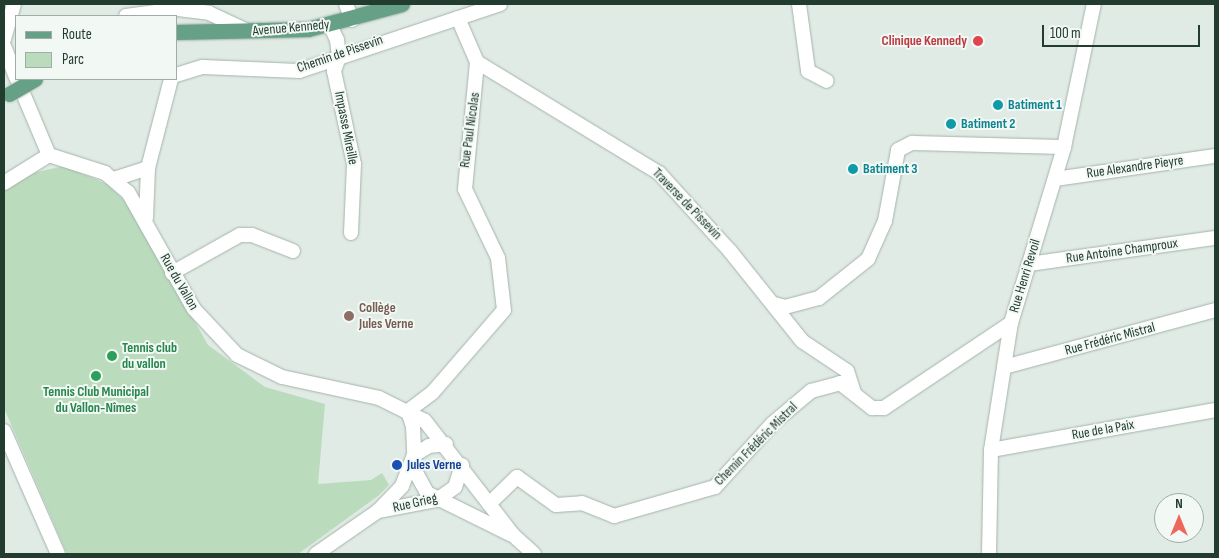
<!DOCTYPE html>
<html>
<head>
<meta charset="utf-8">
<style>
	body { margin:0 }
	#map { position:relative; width:1219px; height:558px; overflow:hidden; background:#e1ebe5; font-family:"Sofia Sans Condensed",sans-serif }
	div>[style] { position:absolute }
	.green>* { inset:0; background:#badcbd }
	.roads { filter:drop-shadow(0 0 1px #a4b3ab) drop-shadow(0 0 1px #a4b3ab) }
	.minor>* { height:14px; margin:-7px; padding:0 7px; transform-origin:7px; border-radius:7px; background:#fff }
	.major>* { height:15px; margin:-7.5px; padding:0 7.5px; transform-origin:7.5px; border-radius:7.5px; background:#66a087 }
	.bridges { filter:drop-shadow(0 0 1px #c1c8c5) drop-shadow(0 0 1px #c1c8c5) }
	.major-bridge>* { height:15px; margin:-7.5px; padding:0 7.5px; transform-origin:7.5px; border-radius:7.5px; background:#66a087 }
	.dots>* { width:14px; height:14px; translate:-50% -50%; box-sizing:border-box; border:2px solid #f2f8f4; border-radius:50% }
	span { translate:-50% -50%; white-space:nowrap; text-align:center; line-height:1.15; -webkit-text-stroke:4px #f2f8f4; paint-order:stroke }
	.street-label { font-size:14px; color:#223c30 }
	.health-label { font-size:14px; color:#be3a42; font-weight:700 }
	.right { translate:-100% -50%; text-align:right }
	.culture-label { font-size:14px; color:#0d838f; font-weight:700 }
	.left { translate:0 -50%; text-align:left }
	.education-label { font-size:14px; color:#785e54; font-weight:700 }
	.leisure-label { font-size:14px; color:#27864d; font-weight:700 }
	.transit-label { font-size:14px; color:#164399; font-weight:700 }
	.frame { position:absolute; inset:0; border:5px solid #223c30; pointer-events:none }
	.legend { position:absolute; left:15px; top:15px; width:162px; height:65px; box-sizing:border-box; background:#f2f8f4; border:1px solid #9fada6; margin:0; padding:6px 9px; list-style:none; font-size:15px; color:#223c30 }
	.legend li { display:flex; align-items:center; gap:10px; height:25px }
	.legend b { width:25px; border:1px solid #9fada6 }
	.north { position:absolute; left:1154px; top:493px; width:50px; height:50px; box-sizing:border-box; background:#f2f8f4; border:1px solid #9fada6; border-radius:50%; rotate:0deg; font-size:14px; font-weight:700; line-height:20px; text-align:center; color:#223c30 }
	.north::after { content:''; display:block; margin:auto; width:18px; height:22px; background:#ef665b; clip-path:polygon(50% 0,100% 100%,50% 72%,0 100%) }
	.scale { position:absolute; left:1042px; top:25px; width:158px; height:22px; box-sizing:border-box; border:2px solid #223c30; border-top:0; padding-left:6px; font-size:15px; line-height:18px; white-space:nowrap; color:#223c30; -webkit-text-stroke:4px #f2f8f4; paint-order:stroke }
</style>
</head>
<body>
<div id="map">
	<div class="green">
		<i style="clip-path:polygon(64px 166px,107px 184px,129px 205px,208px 345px,265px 387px,325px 404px,318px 484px,371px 480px,382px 473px,389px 485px,378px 496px,298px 554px,67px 554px,4px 408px,4px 189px,37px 172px)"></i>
	</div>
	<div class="roads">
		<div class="minor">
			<i style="left:346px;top:4px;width:17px;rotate:69deg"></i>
			<i style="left:799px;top:4px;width:68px;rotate:82.3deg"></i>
			<i style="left:808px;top:71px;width:21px;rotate:28deg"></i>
			<i style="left:126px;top:16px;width:52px;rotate:-7.7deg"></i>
			<i style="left:178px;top:9px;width:31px;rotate:7deg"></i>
			<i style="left:209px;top:13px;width:42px;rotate:25.3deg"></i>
			<i style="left:330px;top:25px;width:17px;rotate:65deg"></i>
			<i style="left:337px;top:40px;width:17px;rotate:83deg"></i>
			<i style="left:339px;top:57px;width:15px;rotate:110deg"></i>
			<i style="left:334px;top:71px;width:95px;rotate:77.9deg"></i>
			<i style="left:354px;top:164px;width:69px;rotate:92.5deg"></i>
			<i style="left:4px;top:39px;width:36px;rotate:-74deg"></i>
			<i style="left:4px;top:46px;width:33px;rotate:69deg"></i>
			<i style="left:477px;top:62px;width:213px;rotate:31.4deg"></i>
			<i style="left:659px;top:173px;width:105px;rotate:47.7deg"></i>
			<i style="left:730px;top:251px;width:115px;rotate:51.3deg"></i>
			<i style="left:802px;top:341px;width:54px;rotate:33.7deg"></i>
			<i style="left:847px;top:371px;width:22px;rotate:72deg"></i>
			<i style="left:176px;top:75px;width:28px;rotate:-17deg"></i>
			<i style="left:203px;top:67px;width:96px;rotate:2.4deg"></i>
			<i style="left:299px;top:71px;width:212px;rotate:-18.4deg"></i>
			<i style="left:17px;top:79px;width:82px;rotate:67.2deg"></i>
			<i style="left:49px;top:155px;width:59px;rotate:17.8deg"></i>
			<i style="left:105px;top:173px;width:30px;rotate:40deg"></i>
			<i style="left:128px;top:192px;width:134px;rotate:60.6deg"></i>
			<i style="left:194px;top:309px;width:63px;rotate:46.9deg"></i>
			<i style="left:237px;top:355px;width:50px;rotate:26.1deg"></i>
			<i style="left:282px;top:377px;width:99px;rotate:12.2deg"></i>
			<i style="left:379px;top:398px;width:51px;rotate:26.6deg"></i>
			<i style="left:425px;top:421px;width:144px;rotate:52.3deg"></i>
			<i style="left:513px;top:535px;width:28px;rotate:42deg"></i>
			<i style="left:114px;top:179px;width:36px;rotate:-18deg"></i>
			<i style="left:1055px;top:179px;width:162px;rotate:-8.2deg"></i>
			<i style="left:4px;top:183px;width:53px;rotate:-31.9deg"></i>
			<i style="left:146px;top:218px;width:50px;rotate:-87.7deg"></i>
			<i style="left:148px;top:168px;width:92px;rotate:-75.5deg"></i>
			<i style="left:1029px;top:264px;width:188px;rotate:-8deg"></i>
			<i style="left:172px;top:273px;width:78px;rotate:-29.2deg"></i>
			<i style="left:240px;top:235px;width:12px"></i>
			<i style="left:252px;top:235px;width:44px;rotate:21.3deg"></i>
			<i style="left:774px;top:304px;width:11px;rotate:15deg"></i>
			<i style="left:785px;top:307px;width:35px;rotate:-15deg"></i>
			<i style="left:819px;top:298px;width:63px;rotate:-38.5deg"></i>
			<i style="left:868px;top:259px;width:42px;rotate:-65.9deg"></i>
			<i style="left:885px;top:221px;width:72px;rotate:-79.6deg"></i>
			<i style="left:898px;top:150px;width:16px;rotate:-27deg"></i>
			<i style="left:912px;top:143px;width:152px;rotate:1.5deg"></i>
			<i style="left:1004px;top:367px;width:219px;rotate:-15.1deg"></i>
			<i style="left:408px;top:411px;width:31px;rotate:-37deg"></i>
			<i style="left:433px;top:392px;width:108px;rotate:-49.1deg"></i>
			<i style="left:504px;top:310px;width:52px;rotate:-96.6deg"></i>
			<i style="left:498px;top:258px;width:76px;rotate:-115.6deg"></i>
			<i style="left:465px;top:189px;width:128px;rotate:-84.6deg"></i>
			<i style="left:477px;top:62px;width:48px;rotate:-113.4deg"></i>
			<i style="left:408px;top:411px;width:16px;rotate:72deg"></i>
			<i style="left:413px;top:426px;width:45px;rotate:87.5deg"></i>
			<i style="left:415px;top:471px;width:25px;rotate:61deg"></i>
			<i style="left:427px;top:493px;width:93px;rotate:26.3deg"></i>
			<i style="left:4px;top:431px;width:134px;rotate:66.3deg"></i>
			<i style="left:991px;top:450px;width:228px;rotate:-10.1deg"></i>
			<i style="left:489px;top:504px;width:39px;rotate:-44deg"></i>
			<i style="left:517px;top:477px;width:48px;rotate:35.7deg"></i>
			<i style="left:556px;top:505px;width:26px;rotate:-4deg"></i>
			<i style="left:582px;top:503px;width:35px;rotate:22deg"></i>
			<i style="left:614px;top:516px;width:105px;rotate:-16deg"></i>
			<i style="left:715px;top:487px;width:86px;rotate:-47.8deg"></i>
			<i style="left:773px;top:423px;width:50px;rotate:-40.1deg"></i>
			<i style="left:811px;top:391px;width:30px;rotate:-15deg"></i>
			<i style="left:840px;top:383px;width:41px;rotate:38deg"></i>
			<i style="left:872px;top:408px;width:12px"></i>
			<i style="left:884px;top:408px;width:153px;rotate:-33.8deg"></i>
			<i style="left:378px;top:511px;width:60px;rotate:-10.6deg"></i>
			<i style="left:437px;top:500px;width:22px;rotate:-36deg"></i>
			<i style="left:455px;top:487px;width:23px;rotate:-72deg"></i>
			<i style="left:316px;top:554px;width:75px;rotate:-34.7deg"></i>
			<i style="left:378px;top:511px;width:35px;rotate:-46deg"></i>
			<i style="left:402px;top:486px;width:33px;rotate:-69deg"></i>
			<i style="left:414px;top:455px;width:17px;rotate:-31deg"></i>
			<i style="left:429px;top:446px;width:17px;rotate:-7deg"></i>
			<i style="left:989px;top:554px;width:104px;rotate:-88.9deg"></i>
			<i style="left:991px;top:450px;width:129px;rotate:-81.1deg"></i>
			<i style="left:1011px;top:323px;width:184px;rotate:-73.2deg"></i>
			<i style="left:1064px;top:147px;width:146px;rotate:-78.2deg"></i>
		</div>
		<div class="major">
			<i style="left:176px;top:32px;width:132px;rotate:-1.3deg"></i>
			<i style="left:308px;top:29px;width:97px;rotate:-14.9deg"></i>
		</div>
	</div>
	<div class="bridges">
		<div class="major-bridge">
			<i style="left:9px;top:94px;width:30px;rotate:-30deg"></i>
		</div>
	</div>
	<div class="dots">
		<i style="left:978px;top:41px;background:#e0444e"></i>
		<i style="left:998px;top:105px;background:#0f9aa8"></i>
		<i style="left:951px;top:124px;background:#0f9aa8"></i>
		<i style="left:853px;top:169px;background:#0f9aa8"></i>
		<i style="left:349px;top:316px;background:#8d6e63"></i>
		<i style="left:112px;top:356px;background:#2e9e5b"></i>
		<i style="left:96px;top:376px;background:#2e9e5b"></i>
		<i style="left:397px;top:465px;background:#1a4fb4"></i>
	</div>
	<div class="street-label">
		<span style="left:291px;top:28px;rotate:-5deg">Avenue Kennedy</span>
		<span style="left:340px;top:54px;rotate:-19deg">Chemin de Pissevin</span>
		<span style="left:346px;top:128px;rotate:79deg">Impasse Mireille</span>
		<span style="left:470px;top:130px;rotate:-82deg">Rue Paul Nicolas</span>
		<span style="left:1135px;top:167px;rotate:-8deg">Rue Alexandre Pieyre</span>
		<span style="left:687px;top:204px;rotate:46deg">Traverse de Pissevin</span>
		<span style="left:1122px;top:251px;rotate:-8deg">Rue Antoine Champroux</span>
		<span style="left:1025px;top:276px;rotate:-73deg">Rue Henri Revoil</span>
		<span style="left:179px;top:282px;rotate:60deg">Rue du Vallon</span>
		<span style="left:1110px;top:339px;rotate:-15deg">Rue Frédéric Mistral</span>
		<span style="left:1103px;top:430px;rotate:-10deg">Rue de la Paix</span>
		<span style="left:756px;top:444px;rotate:-45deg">Chemin Frédéric Mistral</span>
		<span style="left:415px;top:503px;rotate:-13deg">Rue Grieg</span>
	</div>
	<div class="health-label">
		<span class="right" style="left:967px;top:41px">Clinique Kennedy</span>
	</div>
	<div class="culture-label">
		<span class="left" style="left:1008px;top:105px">Batiment 1</span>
		<span class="left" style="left:961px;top:124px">Batiment 2</span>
		<span class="left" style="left:863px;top:169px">Batiment 3</span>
	</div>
	<div class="education-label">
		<span class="left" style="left:359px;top:316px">Collège<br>Jules Verne</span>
	</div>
	<div class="leisure-label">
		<span class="left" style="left:122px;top:356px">Tennis club<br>du vallon</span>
		<span style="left:96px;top:400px">Tennis Club Municipal<br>du Vallon-Nîmes</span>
	</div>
	<div class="transit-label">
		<span class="left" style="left:407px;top:465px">Jules Verne</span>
	</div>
	<div class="frame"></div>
	<ul class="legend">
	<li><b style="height:6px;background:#66a087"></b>Route</li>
	<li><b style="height:14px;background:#badcbd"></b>Parc</li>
	</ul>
	<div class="north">N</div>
	<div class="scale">100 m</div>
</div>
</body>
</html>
